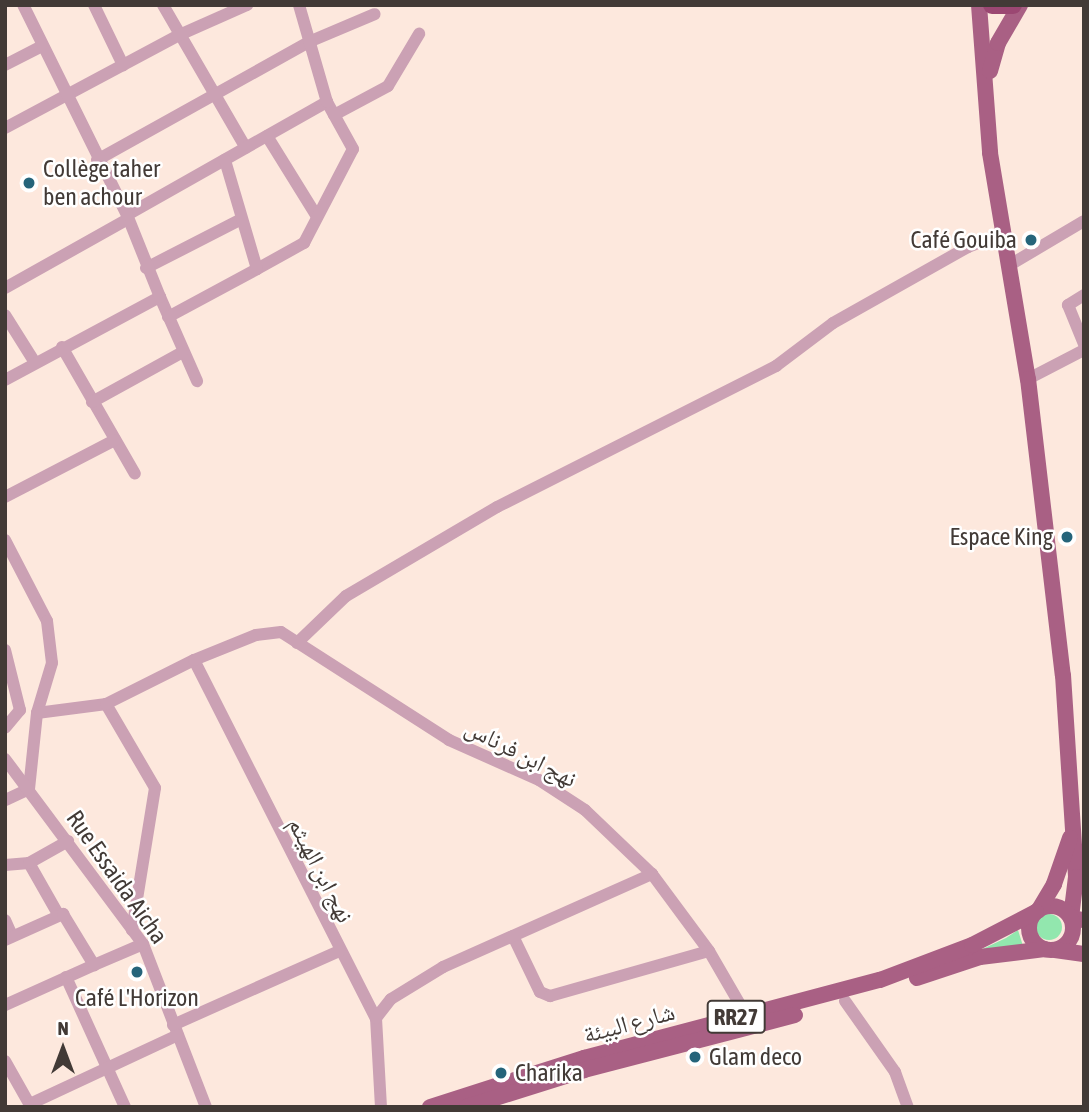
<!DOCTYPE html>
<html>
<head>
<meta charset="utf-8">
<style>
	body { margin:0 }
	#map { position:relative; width:1089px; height:1112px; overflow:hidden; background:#fde8dd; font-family:"Asap Condensed","Noto Naskh Arabic",sans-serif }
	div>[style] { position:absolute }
	.green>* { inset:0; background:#92e7ae }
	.round { border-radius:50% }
	.minor>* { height:12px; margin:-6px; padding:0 6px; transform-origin:6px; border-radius:6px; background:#cba1b4 }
	.major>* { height:16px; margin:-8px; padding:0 8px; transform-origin:8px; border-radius:8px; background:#a96084 }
	.major>.ring { margin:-8px; padding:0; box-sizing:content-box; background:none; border:16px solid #a96084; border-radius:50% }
	.highway>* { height:18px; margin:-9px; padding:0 9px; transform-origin:9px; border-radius:9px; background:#9b4772 }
	.dots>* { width:19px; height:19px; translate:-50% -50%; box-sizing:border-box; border:4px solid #fff; border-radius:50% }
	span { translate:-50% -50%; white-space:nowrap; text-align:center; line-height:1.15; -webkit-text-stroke:5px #fff; paint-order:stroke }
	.shield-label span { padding:2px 5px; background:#fff; border:2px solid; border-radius:5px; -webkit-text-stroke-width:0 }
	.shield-label { font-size:23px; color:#423a36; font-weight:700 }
	.poi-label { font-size:24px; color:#423a36 }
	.left { translate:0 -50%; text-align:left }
	.right { translate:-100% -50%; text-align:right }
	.street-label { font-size:24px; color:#423a36 }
	.frame { position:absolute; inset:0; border:7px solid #423a36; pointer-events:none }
	.north { position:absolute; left:28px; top:1014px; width:70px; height:70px; -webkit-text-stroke:5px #fff; paint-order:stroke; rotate:0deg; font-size:19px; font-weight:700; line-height:28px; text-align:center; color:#423a36 }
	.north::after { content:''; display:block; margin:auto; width:24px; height:32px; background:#423a36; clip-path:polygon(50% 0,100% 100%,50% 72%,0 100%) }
</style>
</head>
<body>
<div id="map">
	<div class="green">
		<i class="round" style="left:1036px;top:914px;width:26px;height:26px"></i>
		<i style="clip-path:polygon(1018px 930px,1023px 946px,974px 953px,1006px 938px)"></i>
	</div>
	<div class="minor">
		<i style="left:94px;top:5px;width:67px;rotate:64.2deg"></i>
		<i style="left:163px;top:5px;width:165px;rotate:59.9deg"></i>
		<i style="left:5px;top:65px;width:42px;rotate:-27.2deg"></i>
		<i style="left:334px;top:115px;width:61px;rotate:-28.2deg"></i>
		<i style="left:388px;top:86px;width:61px;rotate:-59.2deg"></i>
		<i style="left:5px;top:128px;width:195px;rotate:-28.1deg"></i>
		<i style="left:177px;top:36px;width:77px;rotate:-23.9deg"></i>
		<i style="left:267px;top:136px;width:93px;rotate:58.2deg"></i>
		<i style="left:97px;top:160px;width:245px;rotate:-29.1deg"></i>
		<i style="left:311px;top:41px;width:69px;rotate:-22.9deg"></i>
		<i style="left:127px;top:215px;width:230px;rotate:-29.5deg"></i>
		<i style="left:1008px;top:266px;width:88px;rotate:-30.6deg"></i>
		<i style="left:146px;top:268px;width:106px;rotate:-27.1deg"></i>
		<i style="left:257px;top:269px;width:54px;rotate:-29deg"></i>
		<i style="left:304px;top:243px;width:106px;rotate:-62.5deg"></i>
		<i style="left:353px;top:149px;width:54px;rotate:-119deg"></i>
		<i style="left:327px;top:102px;width:101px;rotate:-106.1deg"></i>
		<i style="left:5px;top:288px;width:141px;rotate:-29.3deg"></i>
		<i style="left:1084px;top:295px;width:19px;rotate:148deg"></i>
		<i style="left:1068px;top:305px;width:42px;rotate:67.7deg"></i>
		<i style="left:160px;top:297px;width:92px;rotate:66.2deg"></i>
		<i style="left:5px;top:315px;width:54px;rotate:57.8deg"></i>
		<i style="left:168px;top:317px;width:101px;rotate:-28.3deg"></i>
		<i style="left:257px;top:269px;width:114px;rotate:-106.4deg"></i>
		<i style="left:62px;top:347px;width:146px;rotate:60.1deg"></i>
		<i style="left:1028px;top:379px;width:63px;rotate:-27.4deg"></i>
		<i style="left:5px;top:380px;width:176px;rotate:-28.2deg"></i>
		<i style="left:160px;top:297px;width:88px;rotate:-111.9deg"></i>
		<i style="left:127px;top:215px;width:234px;rotate:-116.3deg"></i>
		<i style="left:92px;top:402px;width:102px;rotate:-28.8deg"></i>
		<i style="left:5px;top:497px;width:124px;rotate:-27.4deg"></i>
		<i style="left:5px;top:540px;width:91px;rotate:62.6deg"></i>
		<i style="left:47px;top:621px;width:42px;rotate:83.2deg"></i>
		<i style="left:52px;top:663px;width:52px;rotate:106.7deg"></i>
		<i style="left:37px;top:713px;width:76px;rotate:96deg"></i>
		<i style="left:29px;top:789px;width:26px;rotate:155deg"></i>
		<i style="left:297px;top:643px;width:68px;rotate:-43.8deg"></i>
		<i style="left:346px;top:596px;width:175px;rotate:-30.5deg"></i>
		<i style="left:497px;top:507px;width:313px;rotate:-26.8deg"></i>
		<i style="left:776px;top:366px;width:71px;rotate:-37deg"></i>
		<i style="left:833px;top:323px;width:155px;rotate:-29.4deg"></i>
		<i style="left:968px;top:247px;width:36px;rotate:-21deg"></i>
		<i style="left:5px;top:650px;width:62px;rotate:76deg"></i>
		<i style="left:20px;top:710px;width:23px;rotate:130deg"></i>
		<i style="left:194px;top:660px;width:402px;rotate:63.1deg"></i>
		<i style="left:376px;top:1018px;width:89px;rotate:86.8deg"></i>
		<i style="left:106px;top:704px;width:97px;rotate:59.7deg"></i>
		<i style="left:155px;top:788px;width:144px;rotate:99.2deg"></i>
		<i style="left:37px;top:713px;width:70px;rotate:-7.4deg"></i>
		<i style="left:106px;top:704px;width:98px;rotate:-26.6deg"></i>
		<i style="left:194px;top:660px;width:67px;rotate:-22deg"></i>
		<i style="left:256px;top:635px;width:25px;rotate:-7deg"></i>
		<i style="left:281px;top:632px;width:200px;rotate:32.7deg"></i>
		<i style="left:449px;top:740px;width:98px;rotate:24deg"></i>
		<i style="left:539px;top:780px;width:55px;rotate:33.1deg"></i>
		<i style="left:585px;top:810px;width:93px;rotate:43.7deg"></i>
		<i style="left:652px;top:874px;width:96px;rotate:53.5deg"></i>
		<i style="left:709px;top:951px;width:80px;rotate:59.9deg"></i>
		<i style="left:5px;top:759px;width:231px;rotate:53.3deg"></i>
		<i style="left:143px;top:944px;width:175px;rotate:68.9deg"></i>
		<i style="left:29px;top:863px;width:59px;rotate:60.4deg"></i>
		<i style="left:5px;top:865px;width:24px;rotate:-5deg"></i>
		<i style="left:29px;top:863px;width:45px;rotate:-29.4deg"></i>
		<i style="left:5px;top:920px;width:17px;rotate:66deg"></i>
		<i style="left:513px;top:936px;width:62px;rotate:64.3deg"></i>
		<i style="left:540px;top:992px;width:11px;rotate:22deg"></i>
		<i style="left:550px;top:996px;width:165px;rotate:-15.8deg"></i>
		<i style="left:5px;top:940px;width:64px;rotate:-24.1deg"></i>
		<i style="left:63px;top:914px;width:60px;rotate:58.7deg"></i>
		<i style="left:94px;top:965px;width:98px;rotate:155.8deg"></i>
		<i style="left:94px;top:965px;width:53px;rotate:-23.2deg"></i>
		<i style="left:66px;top:977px;width:143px;rotate:65.6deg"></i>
		<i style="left:845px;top:1001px;width:87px;rotate:54.8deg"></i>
		<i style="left:895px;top:1072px;width:37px;rotate:70deg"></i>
		<i style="left:376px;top:1018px;width:24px;rotate:-52deg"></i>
		<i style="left:391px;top:999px;width:61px;rotate:-31.6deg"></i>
		<i style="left:443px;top:967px;width:229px;rotate:-24deg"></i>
		<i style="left:173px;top:1025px;width:182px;rotate:-24deg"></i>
		<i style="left:5px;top:1061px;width:53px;rotate:60.5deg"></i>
		<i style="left:30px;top:1104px;width:163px;rotate:-25deg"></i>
	</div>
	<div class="major">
		<i style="left:979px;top:5px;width:148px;rotate:85.7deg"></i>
		<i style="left:990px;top:153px;width:229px;rotate:80.5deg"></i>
		<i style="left:1028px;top:379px;width:298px;rotate:83.3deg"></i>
		<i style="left:1063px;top:675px;width:202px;rotate:86.3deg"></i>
		<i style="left:1076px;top:877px;width:41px;rotate:97deg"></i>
		<i style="left:1071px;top:918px;width:13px;rotate:9deg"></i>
		<i style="left:990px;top:71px;width:29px;rotate:-74deg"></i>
		<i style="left:998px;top:43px;width:44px;rotate:-59.9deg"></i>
		<i class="ring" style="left:1029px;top:906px;width:28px;height:28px"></i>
		<i style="left:1038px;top:911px;width:31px;rotate:-59deg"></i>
		<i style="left:1054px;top:884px;width:49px;rotate:-70.8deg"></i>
		<i style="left:1055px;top:950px;width:29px;rotate:8deg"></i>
		<i style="left:917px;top:978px;width:66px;rotate:-18.4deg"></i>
		<i style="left:980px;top:957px;width:65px;rotate:-7deg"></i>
		<i style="left:430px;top:1107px;width:162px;rotate:-17.7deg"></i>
		<i style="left:584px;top:1058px;width:306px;rotate:-14.8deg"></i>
		<i style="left:880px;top:980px;width:98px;rotate:-20.8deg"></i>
		<i style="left:972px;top:945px;width:72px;rotate:-27.3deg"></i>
		<i style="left:467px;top:1107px;width:123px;rotate:-17.5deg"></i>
		<i style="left:584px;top:1070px;width:218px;rotate:-14.6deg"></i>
	</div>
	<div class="highway">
		<i style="left:992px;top:5px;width:21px"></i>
	</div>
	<div class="dots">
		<i style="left:29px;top:183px;background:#25647a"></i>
		<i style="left:1031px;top:240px;background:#25647a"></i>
		<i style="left:1067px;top:537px;background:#25647a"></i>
		<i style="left:137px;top:972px;background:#25647a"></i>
		<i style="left:695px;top:1057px;background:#25647a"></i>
		<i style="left:501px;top:1073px;background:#25647a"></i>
	</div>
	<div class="shield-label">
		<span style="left:736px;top:1017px">RR27</span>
	</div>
	<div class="poi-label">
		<span class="left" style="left:43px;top:183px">Collège taher<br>ben achour</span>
		<span class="right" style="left:1017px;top:240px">Café Gouiba</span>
		<span class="right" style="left:1053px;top:537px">Espace King</span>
		<span style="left:137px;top:998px">Café L'Horizon</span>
		<span class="left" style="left:709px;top:1057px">Glam deco</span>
		<span class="left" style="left:515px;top:1073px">Charika</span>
	</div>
	<div class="street-label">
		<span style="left:521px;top:753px;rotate:27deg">نهج ابن فرناس</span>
		<span style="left:321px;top:870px;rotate:63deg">نهج ابن الهيثم</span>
		<span style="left:117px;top:877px;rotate:55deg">Rue Essaida Aicha</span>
		<span style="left:629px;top:1023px;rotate:-15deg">شارع البيئة</span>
	</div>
	<div class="frame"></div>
	<div class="north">N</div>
</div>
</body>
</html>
